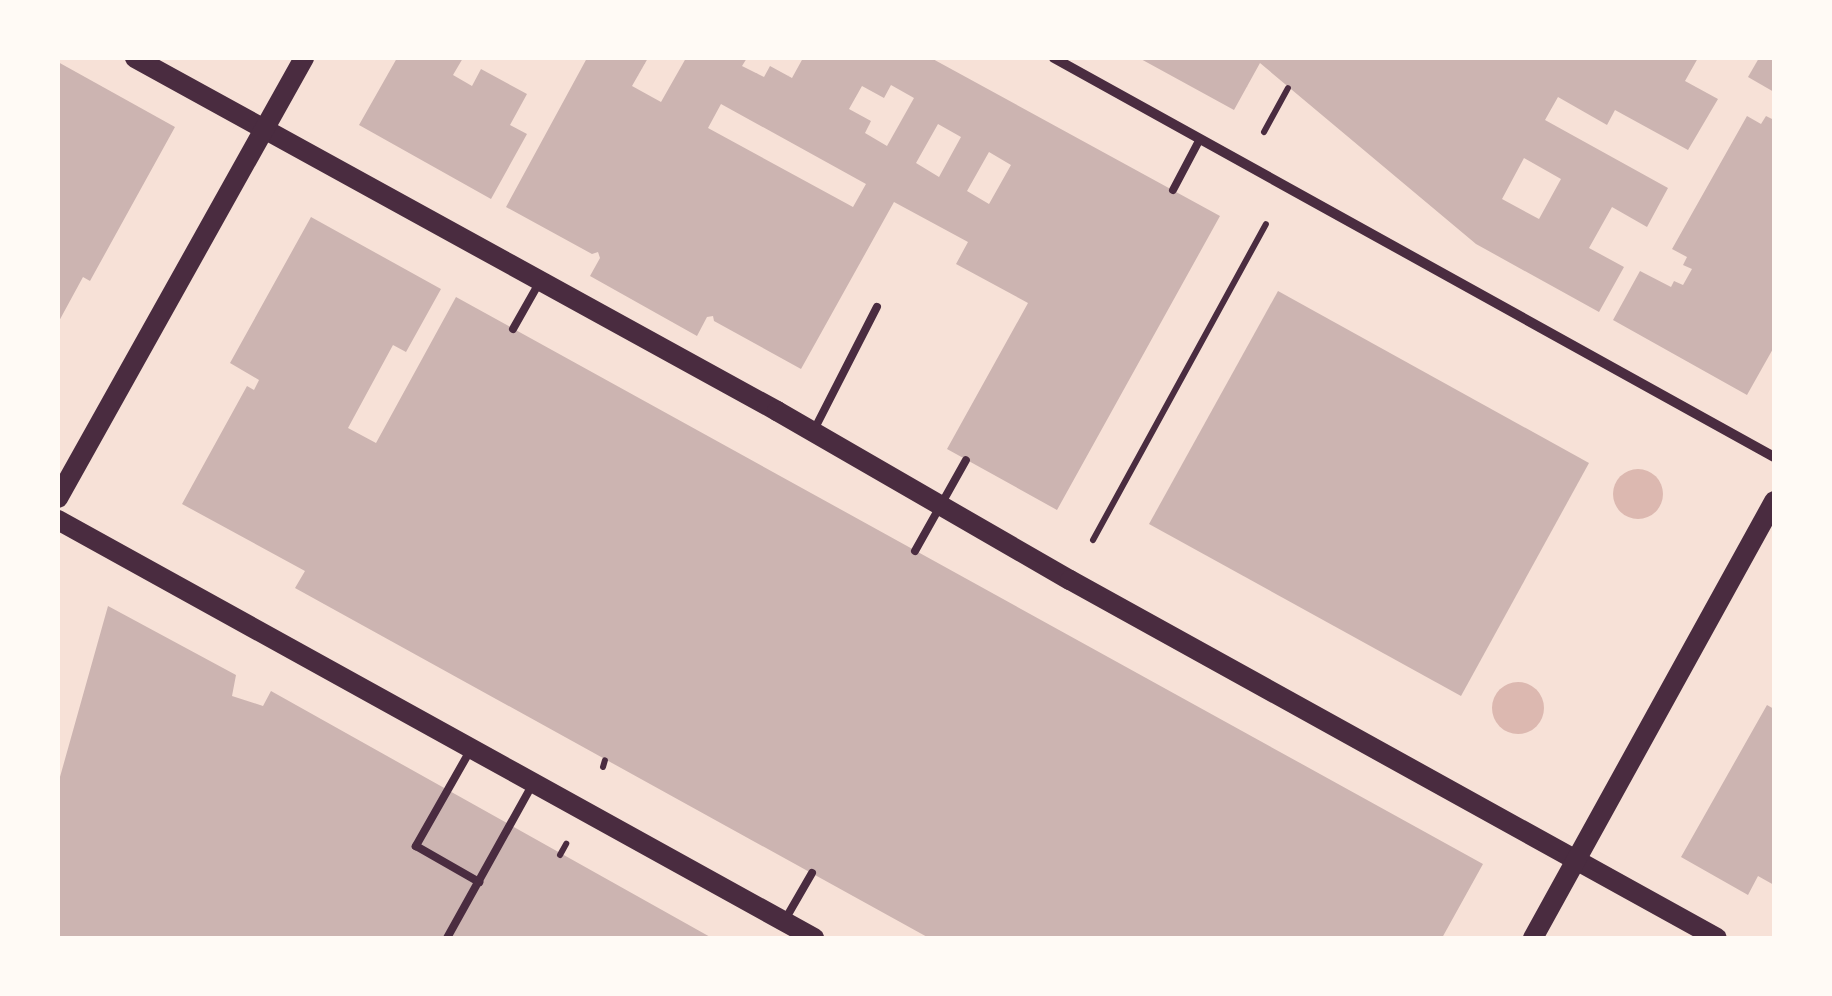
<!DOCTYPE html>
<html>
<head>
<meta charset="utf-8">
<style>
	body { margin:0 }
	#map { position:relative; width:1832px; height:996px; overflow:hidden; background:#f7e1d7; font-family:"IBM Plex Serif",serif }
	div>[style] { position:absolute }
	.water>* { inset:0; background:#dcb8b0 }
	.round { border-radius:50% }
	.building>* { inset:0; background:#ccb4b1 }
	.path>* { height:6px; margin:-3px; padding:0 3px; transform-origin:3px; border-radius:3px; background:#4a2c40 }
	.service>* { height:8px; margin:-4px; padding:0 4px; transform-origin:4px; border-radius:4px; background:#4a2c40 }
	.minor>* { height:10px; margin:-5px; padding:0 5px; transform-origin:5px; border-radius:5px; background:#4a2c40 }
	.secondary>* { height:20px; margin:-10px; padding:0 10px; transform-origin:10px; border-radius:10px; background:#4a2c40 }
	span { translate:-50% -50%; white-space:nowrap; text-align:center; line-height:1.15; -webkit-text-stroke:9px #fffaf5; paint-order:stroke }
	.frame { position:absolute; inset:0; border:60px solid #fffaf5; pointer-events:none }
</style>
</head>
<body>
<div id="map">
	<div class="water">
		<i class="round" style="left:1613px;top:469px;width:50px;height:50px"></i>
		<i class="round" style="left:1492px;top:682px;width:52px;height:52px"></i>
	</div>
	<div class="building">
		<i style="clip-path:polygon(397px 58px,463px 58px,453px 75px,472px 86px,481px 69px,527px 94px,510px 125px,527px 134px,491px 199px,359px 125px)"></i>
		<i style="clip-path:polygon(evenodd,587px 58px,648px 58px,632px 86px,661px 102px,686px 58px,747px 58px,742px 66px,764px 77px,770px 66px,792px 78px,803px 58px,931px 58px,1220px 216px,1057px 510px,947px 449px,1028px 303px,956px 264px,968px 242px,894px 202px,801px 369px,714px 321px,713px 316px,707px 317px,697px 336px,590px 276px,600px 258px,598px 252px,592px 254px,506px 207px,587px 58px,891px 85px,914px 98px,887px 146px,865px 133px,871px 121px,849px 109px,862px 86px,884px 98px,891px 85px,587px 58px,721px 104px,866px 184px,853px 207px,708px 128px,721px 104px,587px 58px,938px 124px,961px 137px,939px 177px,916px 163px,938px 124px,587px 58px,989px 152px,1011px 165px,989px 204px,967px 191px,989px 152px)"></i>
		<i style="clip-path:polygon(evenodd,1139px 58px,1698px 58px,1685px 81px,1718px 99px,1688px 150px,1615px 110px,1607px 125px,1558px 97px,1545px 120px,1668px 188px,1647px 227px,1612px 207px,1589px 248px,1624px 267px,1599px 312px,1476px 244px,1260px 63px,1234px 110px,1139px 58px,1524px 158px,1561px 179px,1539px 219px,1502px 199px,1524px 158px)"></i>
		<i style="clip-path:polygon(1759px 58px,1774px 58px,1774px 92px,1748px 77px)"></i>
		<i style="clip-path:polygon(58px 62px,175px 127px,90px 281px,83px 277px,58px 323px)"></i>
		<i style="clip-path:polygon(1747px 116px,1761px 124px,1766px 116px,1774px 120px,1774px 347px,1747px 395px,1613px 320px,1640px 271px,1671px 287px,1674px 281px,1683px 285px,1692px 269px,1683px 265px,1687px 257px,1672px 249px)"></i>
		<i style="clip-path:polygon(311px 217px,441px 289px,406px 352px,393px 345px,348px 428px,376px 443px,456px 297px,1483px 864px,1442px 938px,929px 938px,295px 588px,305px 571px,182px 504px,247px 386px,254px 390px,259px 380px,230px 363px)"></i>
		<i style="clip-path:polygon(1278px 291px,1589px 463px,1461px 696px,1149px 524px)"></i>
		<i style="clip-path:polygon(108px 606px,236px 675px,232px 696px,263px 706px,271px 691px,712px 938px,58px 938px,58px 784px)"></i>
		<i style="clip-path:polygon(1767px 705px,1774px 709px,1774px 885px,1758px 876px,1748px 895px,1681px 857px)"></i>
	</div>
	<div class="path">
		<i style="left:1264px;top:132px;width:50px;rotate:-61.4deg"></i>
		<i style="left:1093px;top:540px;width:360px;rotate:-61.3deg"></i>
		<i style="left:603px;top:767px;width:7px;rotate:-74deg"></i>
		<i style="left:560px;top:855px;width:13px;rotate:-61deg"></i>
	</div>
	<div class="service">
		<i style="left:1173px;top:190px;width:58px;rotate:-62.1deg"></i>
		<i style="left:513px;top:329px;width:53px;rotate:-60.5deg"></i>
		<i style="left:815px;top:428px;width:136px;rotate:-62.9deg"></i>
		<i style="left:915px;top:551px;width:104px;rotate:-60.7deg"></i>
		<i style="left:471px;top:749px;width:112px;rotate:119.6deg"></i>
		<i style="left:416px;top:846px;width:73px;rotate:29.7deg"></i>
		<i style="left:786px;top:918px;width:52px;rotate:-60deg"></i>
		<i style="left:447px;top:938px;width:175px;rotate:-60.9deg"></i>
	</div>
	<div class="minor">
		<i style="left:1054px;top:58px;width:823px;rotate:28.99deg"></i>
	</div>
	<div class="secondary">
		<i style="left:135px;top:58px;width:733px;rotate:28.8deg"></i>
		<i style="left:777px;top:411px;width:338px;rotate:30deg"></i>
		<i style="left:1070px;top:580px;width:739px;rotate:28.96deg"></i>
		<i style="left:58px;top:498px;width:504px;rotate:-60.79deg"></i>
		<i style="left:58px;top:520px;width:864px;rotate:28.94deg"></i>
		<i style="left:1533px;top:938px;width:499px;rotate:-61.1deg"></i>
	</div>
	<div class="frame"></div>
</div>
</body>
</html>
